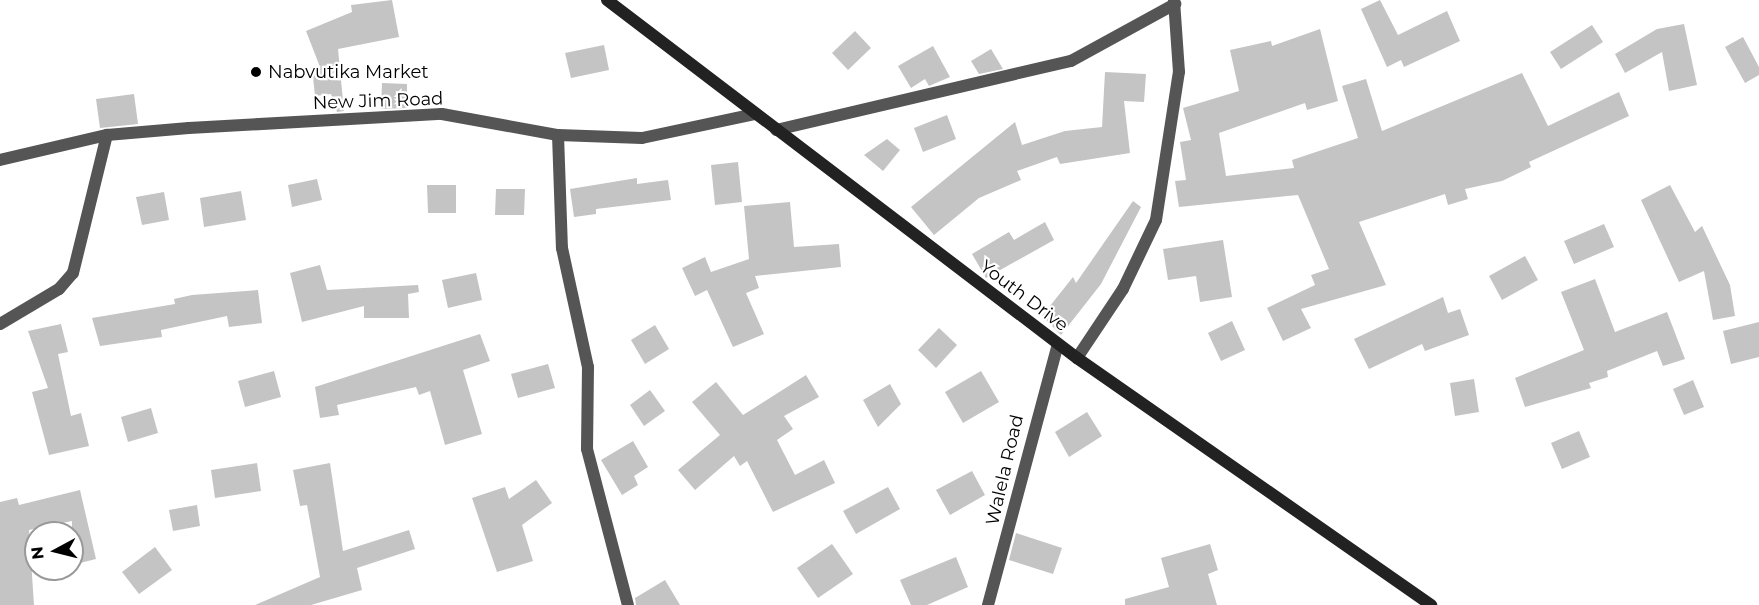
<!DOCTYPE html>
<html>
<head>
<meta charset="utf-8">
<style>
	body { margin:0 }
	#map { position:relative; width:1759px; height:605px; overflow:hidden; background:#fff; font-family:Montserrat,sans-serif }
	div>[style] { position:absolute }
	.building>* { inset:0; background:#c4c4c4 }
	.street>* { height:12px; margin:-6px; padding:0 6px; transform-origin:6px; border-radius:6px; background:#555 }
	.secondary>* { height:12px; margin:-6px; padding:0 6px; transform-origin:6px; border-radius:6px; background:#222 }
	.dots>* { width:16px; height:16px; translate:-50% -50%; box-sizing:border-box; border:3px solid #fff; border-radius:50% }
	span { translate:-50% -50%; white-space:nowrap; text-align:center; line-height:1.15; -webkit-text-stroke:4.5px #fff; paint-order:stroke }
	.poi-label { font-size:18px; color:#000 }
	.left { translate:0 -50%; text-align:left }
	.street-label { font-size:18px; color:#000 }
	.north { position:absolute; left:24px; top:521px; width:60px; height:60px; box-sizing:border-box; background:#fff; border:2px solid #999; border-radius:50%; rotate:263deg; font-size:16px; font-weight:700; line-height:24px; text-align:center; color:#000 }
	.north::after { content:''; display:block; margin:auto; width:21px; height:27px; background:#000; clip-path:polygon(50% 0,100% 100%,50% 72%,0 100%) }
</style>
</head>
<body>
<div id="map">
	<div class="building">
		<i style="clip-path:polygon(392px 0,399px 37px,338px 49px,344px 111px,337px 112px,331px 94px,315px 96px,312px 68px,320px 67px,306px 31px,352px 12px,351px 5px)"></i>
		<i style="clip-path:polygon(1380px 0,1398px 35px,1447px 11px,1460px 41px,1404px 67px,1401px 60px,1387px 67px,1361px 9px)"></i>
		<i style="clip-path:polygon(1684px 24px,1697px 85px,1669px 91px,1662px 52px,1625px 73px,1615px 54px,1657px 29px)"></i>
		<i style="clip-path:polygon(1592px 25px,1603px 42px,1561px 69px,1550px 52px)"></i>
		<i style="clip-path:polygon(1320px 29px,1338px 101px,1307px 110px,1305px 103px,1219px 133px,1226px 176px,1294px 168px,1292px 160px,1358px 138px,1342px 86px,1366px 79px,1382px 131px,1522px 73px,1548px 126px,1619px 92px,1629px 116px,1529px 162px,1531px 167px,1502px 181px,1465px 189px,1468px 199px,1448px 205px,1445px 194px,1359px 222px,1386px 285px,1301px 309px,1311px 328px,1283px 341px,1267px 308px,1315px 285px,1311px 275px,1329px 269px,1298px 195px,1179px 207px,1175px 181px,1186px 180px,1180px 142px,1191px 140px,1183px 108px,1239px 91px,1230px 50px,1271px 41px,1272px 46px)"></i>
		<i style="clip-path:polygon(855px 31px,871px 48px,848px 70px,832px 53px)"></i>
		<i style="clip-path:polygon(1743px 37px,1759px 67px,1759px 75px,1745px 83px,1725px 47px)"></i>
		<i style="clip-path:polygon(604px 45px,609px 70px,571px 78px,565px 53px)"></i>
		<i style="clip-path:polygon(933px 46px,950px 77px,929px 86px,925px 79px,911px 88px,898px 66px)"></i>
		<i style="clip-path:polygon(991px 49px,1003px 69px,979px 74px,971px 61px)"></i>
		<i style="clip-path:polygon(1105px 72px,1146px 74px,1144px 102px,1124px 101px,1130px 153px,1060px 164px,1057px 157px,1017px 171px,1021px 180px,979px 198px,934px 235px,911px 207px,1015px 122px,1022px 145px,1065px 131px,1102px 127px)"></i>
		<i style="clip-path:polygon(382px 83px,407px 84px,407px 108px,381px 109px)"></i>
		<i style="clip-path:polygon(134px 94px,138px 124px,100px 128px,96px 99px)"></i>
		<i style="clip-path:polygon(947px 115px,956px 139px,923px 152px,914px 128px)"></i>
		<i style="clip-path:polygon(887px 139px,900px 150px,883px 171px,864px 155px)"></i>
		<i style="clip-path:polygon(738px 162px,742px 202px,715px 205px,711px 165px)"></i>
		<i style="clip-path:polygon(637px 178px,637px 184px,668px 180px,671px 200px,596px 209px,596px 214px,574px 217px,570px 189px)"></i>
		<i style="clip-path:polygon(317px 179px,322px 200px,292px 207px,288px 185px)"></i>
		<i style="clip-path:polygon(427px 185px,456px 185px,456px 213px,428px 213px)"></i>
		<i style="clip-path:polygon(1670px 185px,1695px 232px,1702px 226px,1730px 285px,1735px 316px,1713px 320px,1704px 271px,1679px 282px,1641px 200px)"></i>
		<i style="clip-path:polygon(496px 189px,525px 189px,524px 215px,495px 215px)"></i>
		<i style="clip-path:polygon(241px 191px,246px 220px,204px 227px,200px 198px)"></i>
		<i style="clip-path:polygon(164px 192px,169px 220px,142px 225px,136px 197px)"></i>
		<i style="clip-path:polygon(1133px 201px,1141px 207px,1101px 284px,1061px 335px,1042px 316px,1073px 277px,1076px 283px)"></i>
		<i style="clip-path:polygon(790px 202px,794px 247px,839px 244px,841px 267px,755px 276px,759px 288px,746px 293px,764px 334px,733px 347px,707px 290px,695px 296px,682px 268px,705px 257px,711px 272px,749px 259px,744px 206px)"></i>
		<i style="clip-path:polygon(1045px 222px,1054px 240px,986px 278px,972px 254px,1009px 232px,1014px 240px)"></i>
		<i style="clip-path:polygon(1604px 224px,1614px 247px,1574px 264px,1564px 241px)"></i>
		<i style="clip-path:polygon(1223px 240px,1232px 297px,1200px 302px,1196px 276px,1168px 280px,1163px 249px)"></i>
		<i style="clip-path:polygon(1525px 256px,1538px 280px,1502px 300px,1489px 276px)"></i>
		<i style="clip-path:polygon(320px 265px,327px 290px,418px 285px,419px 292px,408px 294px,409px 318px,364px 318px,364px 306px,302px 322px,290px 273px)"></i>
		<i style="clip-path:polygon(476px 273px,482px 300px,448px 308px,442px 280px)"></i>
		<i style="clip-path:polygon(1595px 279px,1615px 332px,1667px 312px,1685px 359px,1663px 366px,1657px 351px,1607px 371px,1608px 377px,1589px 383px,1591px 388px,1525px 407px,1515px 378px,1584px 350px,1561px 292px)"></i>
		<i style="clip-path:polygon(258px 290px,262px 323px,229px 327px,227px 316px,161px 330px,162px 337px,100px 346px,92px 318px,175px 304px,174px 299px,192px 295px)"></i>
		<i style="clip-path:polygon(1443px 297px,1448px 313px,1460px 309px,1469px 335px,1425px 351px,1422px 344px,1369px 369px,1354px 339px)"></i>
		<i style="clip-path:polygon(1232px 321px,1245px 350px,1221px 361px,1208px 333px)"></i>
		<i style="clip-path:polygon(1759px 322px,1759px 357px,1731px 364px,1723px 331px)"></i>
		<i style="clip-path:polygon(61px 324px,68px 352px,58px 354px,71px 416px,81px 413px,89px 446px,49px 455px,32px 392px,48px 388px,28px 331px)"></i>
		<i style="clip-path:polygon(655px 325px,669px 349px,645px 364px,631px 340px)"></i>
		<i style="clip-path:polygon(939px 328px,957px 345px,936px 368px,918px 350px)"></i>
		<i style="clip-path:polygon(480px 334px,490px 361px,463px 370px,482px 434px,445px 445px,430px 391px,419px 395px,416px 387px,337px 405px,339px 415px,320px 418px,315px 387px)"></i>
		<i style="clip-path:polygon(548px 364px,555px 388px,518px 398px,511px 374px)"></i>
		<i style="clip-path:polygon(274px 371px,281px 397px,245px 407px,238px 381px)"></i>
		<i style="clip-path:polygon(981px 371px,999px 402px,963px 423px,945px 392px)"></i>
		<i style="clip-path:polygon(806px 375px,819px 397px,784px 416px,793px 429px,777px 440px,795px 475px,824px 460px,835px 483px,773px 512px,747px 461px,740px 466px,734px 456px,695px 490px,678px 470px,720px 435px,692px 402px,716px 382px,743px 415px)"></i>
		<i style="clip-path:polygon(1474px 379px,1479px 412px,1455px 416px,1450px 383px)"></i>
		<i style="clip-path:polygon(1693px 380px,1704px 407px,1684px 415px,1673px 389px)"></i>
		<i style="clip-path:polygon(890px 384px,901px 404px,878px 427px,863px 400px)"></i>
		<i style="clip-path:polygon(650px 390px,665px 411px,644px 426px,630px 405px)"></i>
		<i style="clip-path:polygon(151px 408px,158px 433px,128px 442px,121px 417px)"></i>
		<i style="clip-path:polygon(1087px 412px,1102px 436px,1069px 457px,1055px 432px)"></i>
		<i style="clip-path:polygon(1579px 431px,1590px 457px,1562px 469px,1551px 443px)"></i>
		<i style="clip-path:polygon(633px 441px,648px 467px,634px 476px,638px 485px,622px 495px,601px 460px)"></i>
		<i style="clip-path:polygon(257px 463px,261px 491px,215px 498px,211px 470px)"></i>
		<i style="clip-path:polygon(330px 463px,343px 551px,409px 530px,415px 549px,357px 568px,362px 590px,311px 605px,255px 605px,320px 577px,307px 505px,300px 506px,293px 470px)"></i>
		<i style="clip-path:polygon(972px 471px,985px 495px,950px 515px,936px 490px)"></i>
		<i style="clip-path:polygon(536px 480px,552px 503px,522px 525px,533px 561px,497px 572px,472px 498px,505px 487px,509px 499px)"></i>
		<i style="clip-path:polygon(888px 487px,900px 509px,856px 534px,843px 511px)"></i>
		<i style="clip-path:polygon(80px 490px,96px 559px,72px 565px,72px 521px,29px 530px,34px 605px,0 605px,0 502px,17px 498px,19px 505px)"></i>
		<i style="clip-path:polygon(197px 505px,200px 526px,173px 531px,169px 510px)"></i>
		<i style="clip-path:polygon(1016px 533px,1062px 548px,1053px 574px,1009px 560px)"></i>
		<i style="clip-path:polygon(832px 544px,853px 574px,818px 598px,797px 568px)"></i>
		<i style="clip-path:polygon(1210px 544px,1218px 570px,1208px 574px,1217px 605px,1125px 605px,1125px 599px,1169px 587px,1161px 558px)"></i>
		<i style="clip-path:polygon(155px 547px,172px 570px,139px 594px,122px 572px)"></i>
		<i style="clip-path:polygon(956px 557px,968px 587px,927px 605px,911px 605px,900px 580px)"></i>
		<i style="clip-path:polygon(665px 580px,680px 605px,636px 605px,635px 598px)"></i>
	</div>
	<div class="street">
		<i style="left:776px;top:130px;width:303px;rotate:-13.2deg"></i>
		<i style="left:1071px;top:61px;width:119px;rotate:-28.7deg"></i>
		<i style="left:558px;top:135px;width:113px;rotate:88deg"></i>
		<i style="left:562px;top:248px;width:122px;rotate:77.7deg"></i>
		<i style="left:588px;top:367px;width:82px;rotate:90.7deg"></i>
		<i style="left:587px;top:449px;width:161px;rotate:75.3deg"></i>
		<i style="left:0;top:160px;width:110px;rotate:-13.2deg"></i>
		<i style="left:107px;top:135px;width:82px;rotate:-4.9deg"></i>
		<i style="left:189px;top:128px;width:253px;rotate:-3.2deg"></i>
		<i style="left:442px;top:114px;width:118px;rotate:10.3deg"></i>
		<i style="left:558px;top:135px;width:84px;rotate:2deg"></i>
		<i style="left:642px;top:138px;width:116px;rotate:-12deg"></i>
		<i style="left:0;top:324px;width:69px;rotate:-30.7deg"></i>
		<i style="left:59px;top:289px;width:21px;rotate:-49deg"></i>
		<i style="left:73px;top:273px;width:142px;rotate:-76.2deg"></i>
		<i style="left:1077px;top:358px;width:83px;rotate:-56.3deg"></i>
		<i style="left:1123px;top:289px;width:76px;rotate:-64.4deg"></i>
		<i style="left:1156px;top:220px;width:150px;rotate:-81.2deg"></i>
		<i style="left:1179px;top:72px;width:72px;rotate:-94deg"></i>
		<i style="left:988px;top:605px;width:270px;rotate:-75deg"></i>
	</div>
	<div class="secondary">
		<i style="left:607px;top:0;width:591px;rotate:37.3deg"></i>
		<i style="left:1077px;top:358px;width:432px;rotate:34.9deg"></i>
	</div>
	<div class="dots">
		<i style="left:256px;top:72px;background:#000"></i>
	</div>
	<div class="poi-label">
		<span class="left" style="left:268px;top:72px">Nabvutika Market</span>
	</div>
	<div class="street-label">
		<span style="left:378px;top:101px;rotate:-2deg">New Jim Road</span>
		<span style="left:1024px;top:296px;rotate:37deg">Youth Drive</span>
		<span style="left:1005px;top:470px;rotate:-77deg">Walela Road</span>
	</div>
	<div class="north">N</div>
</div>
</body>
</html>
